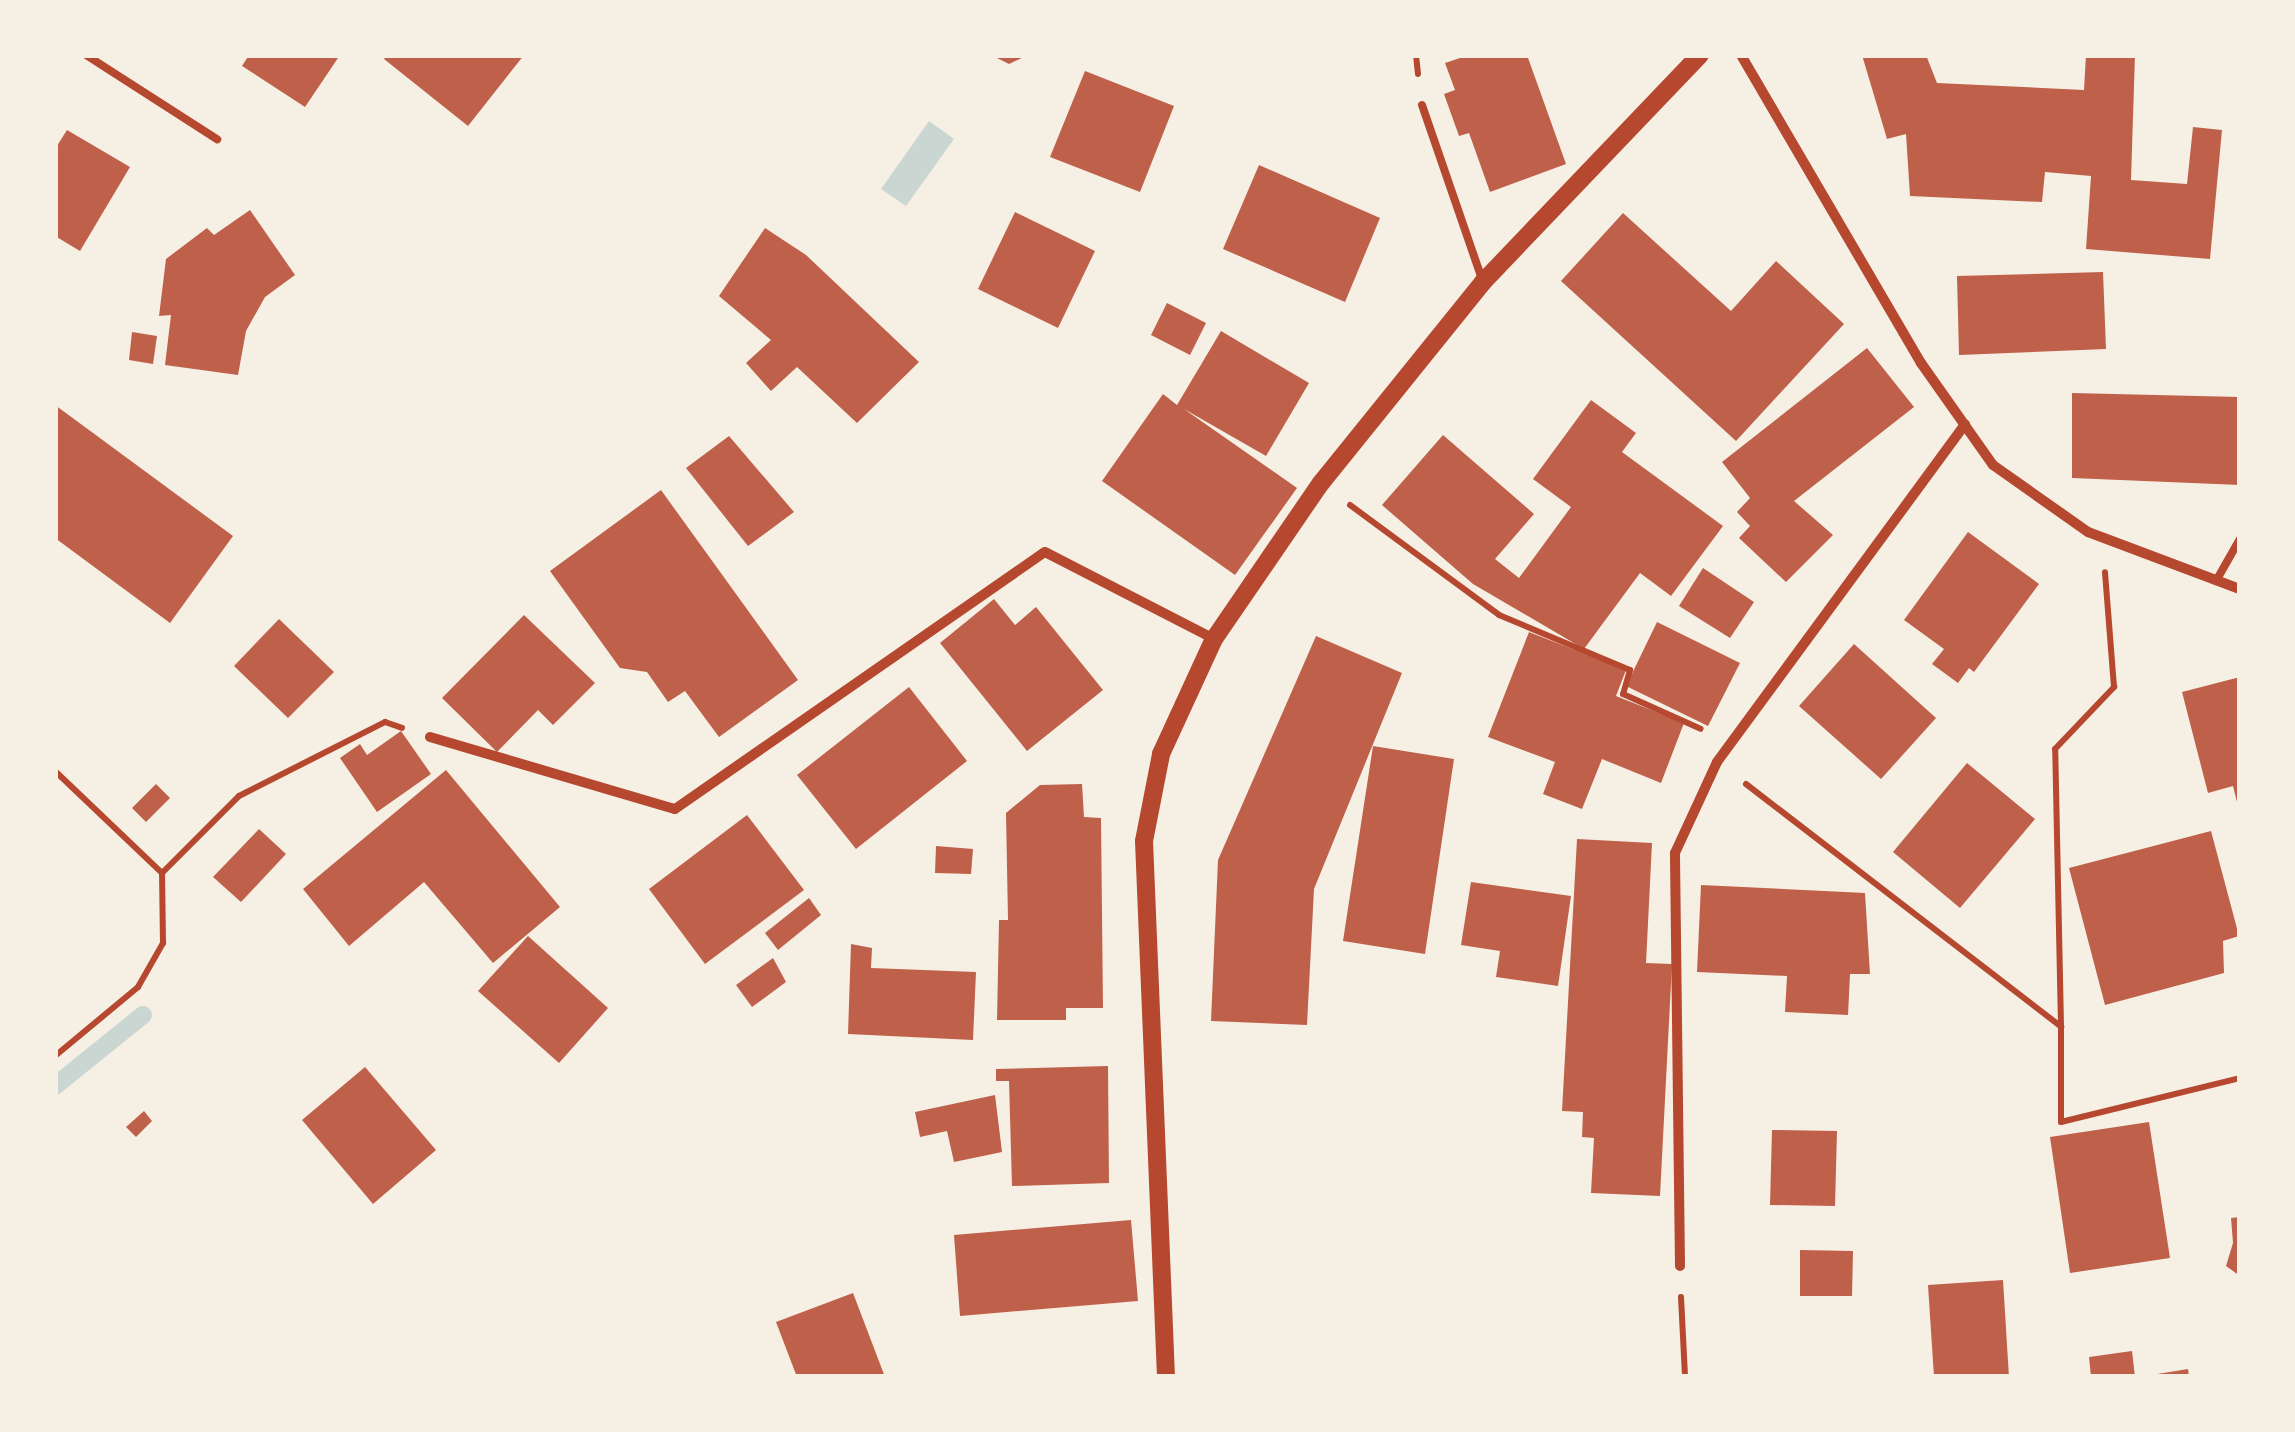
<!DOCTYPE html>
<html>
<head>
<meta charset="utf-8">
<style>
	body { margin:0 }
	#map { position:relative; width:2295px; height:1432px; overflow:hidden; background:#f6efe4; font-family:Raleway,sans-serif }
	div>[style] { position:absolute }
	.water>* { inset:0; background:#c9d6d2 }
	.stream>* { height:18px; margin:-9px; padding:0 9px; transform-origin:9px; border-radius:9px; background:#c9d6d2 }
	.building>* { inset:0; background:#bf614a }
	.path>* { height:6px; margin:-3px; padding:0 3px; transform-origin:3px; border-radius:3px; background:#b5482f }
	.service>* { height:8px; margin:-4px; padding:0 4px; transform-origin:4px; border-radius:4px; background:#b5482f }
	.minor>* { height:10px; margin:-5px; padding:0 5px; transform-origin:5px; border-radius:5px; background:#b5482f }
	.tertiary>* { height:18px; margin:-9px; padding:0 9px; transform-origin:9px; border-radius:9px; background:#b5482f }
	span { translate:-50% -50%; white-space:nowrap; text-align:center; line-height:1.15; -webkit-text-stroke:10px #f6efe4; paint-order:stroke }
	.frame { position:absolute; inset:0; border:58px solid #f6efe4; pointer-events:none }
</style>
</head>
<body>
<div id="map">
	<div class="water">
		<i style="clip-path:polygon(929px 121px,954px 139px,906px 206px,881px 189px)"></i>
	</div>
	<div class="stream">
		<i style="left:55px;top:1086px;width:113px;rotate:-38.9deg"></i>
	</div>
	<div class="building">
		<i style="clip-path:polygon(249px 55px,333px 55px,338px 58px,305px 107px,242px 66px)"></i>
		<i style="clip-path:polygon(387px 55px,524px 55px,468px 126px,384px 59px)"></i>
		<i style="clip-path:polygon(991px 55px,1028px 55px,1009px 64px)"></i>
		<i style="clip-path:polygon(1469px 55px,1527px 55px,1566px 164px,1490px 192px,1469px 133px,1459px 136px,1444px 94px,1455px 90px,1445px 63px)"></i>
		<i style="clip-path:polygon(1862px 55px,1926px 55px,1937px 83px,2084px 90px,2086px 55px,2135px 55px,2131px 180px,2187px 184px,2193px 127px,2222px 130px,2210px 259px,2086px 249px,2091px 176px,2045px 172px,2042px 202px,1910px 196px,1906px 134px,1887px 139px)"></i>
		<i style="clip-path:polygon(1085px 71px,1174px 106px,1140px 192px,1050px 157px)"></i>
		<i style="clip-path:polygon(67px 130px,130px 167px,80px 251px,55px 236px,55px 149px)"></i>
		<i style="clip-path:polygon(1259px 165px,1380px 218px,1345px 302px,1223px 249px)"></i>
		<i style="clip-path:polygon(250px 210px,295px 275px,265px 297px,246px 331px,238px 375px,165px 365px,171px 315px,159px 316px,166px 259px,207px 228px,214px 235px)"></i>
		<i style="clip-path:polygon(1015px 212px,1095px 251px,1058px 328px,978px 289px)"></i>
		<i style="clip-path:polygon(1623px 213px,1731px 311px,1776px 261px,1844px 324px,1736px 441px,1561px 281px)"></i>
		<i style="clip-path:polygon(765px 228px,806px 255px,919px 362px,857px 423px,797px 367px,771px 391px,746px 363px,771px 340px,719px 296px)"></i>
		<i style="clip-path:polygon(2103px 272px,2106px 349px,1959px 355px,1957px 276px)"></i>
		<i style="clip-path:polygon(1167px 303px,1206px 323px,1190px 355px,1151px 335px)"></i>
		<i style="clip-path:polygon(1221px 331px,1309px 383px,1266px 456px,1184px 409px,1297px 488px,1235px 575px,1102px 481px,1163px 394px,1177px 405px)"></i>
		<i style="clip-path:polygon(132px 332px,157px 336px,153px 364px,129px 360px)"></i>
		<i style="clip-path:polygon(1867px 348px,1914px 407px,1794px 501px,1833px 535px,1786px 582px,1739px 538px,1750px 526px,1737px 512px,1750px 498px,1722px 462px)"></i>
		<i style="clip-path:polygon(2072px 393px,2240px 397px,2240px 485px,2072px 478px)"></i>
		<i style="clip-path:polygon(1591px 400px,1636px 433px,1622px 452px,1723px 526px,1671px 596px,1640px 573px,1584px 649px,1473px 584px,1382px 505px,1443px 435px,1534px 514px,1495px 559px,1519px 578px,1571px 507px,1533px 479px)"></i>
		<i style="clip-path:polygon(55px 405px,233px 536px,170px 623px,55px 538px)"></i>
		<i style="clip-path:polygon(729px 436px,794px 512px,748px 546px,686px 468px)"></i>
		<i style="clip-path:polygon(661px 490px,798px 680px,719px 737px,685px 691px,668px 702px,647px 672px,620px 668px,550px 571px)"></i>
		<i style="clip-path:polygon(1968px 532px,2039px 584px,1974px 672px,1969px 668px,1958px 683px,1932px 664px,1944px 649px,1904px 620px)"></i>
		<i style="clip-path:polygon(1703px 568px,1754px 602px,1730px 638px,1679px 606px)"></i>
		<i style="clip-path:polygon(994px 599px,1015px 625px,1036px 607px,1103px 690px,1027px 751px,940px 643px)"></i>
		<i style="clip-path:polygon(524px 615px,595px 683px,553px 725px,538px 710px,497px 752px,442px 698px)"></i>
		<i style="clip-path:polygon(279px 619px,334px 672px,288px 718px,234px 666px)"></i>
		<i style="clip-path:polygon(1657px 622px,1740px 663px,1708px 726px,1626px 686px)"></i>
		<i style="clip-path:polygon(1529px 632px,1626px 670px,1616px 696px,1684px 723px,1661px 783px,1602px 759px,1582px 809px,1543px 794px,1555px 762px,1488px 737px)"></i>
		<i style="clip-path:polygon(1316px 636px,1402px 673px,1314px 889px,1307px 1025px,1211px 1021px,1218px 860px)"></i>
		<i style="clip-path:polygon(1854px 644px,1936px 718px,1881px 779px,1799px 706px)"></i>
		<i style="clip-path:polygon(2240px 677px,2240px 810px,2239px 810px,2233px 786px,2208px 793px,2182px 692px)"></i>
		<i style="clip-path:polygon(909px 687px,967px 761px,856px 849px,797px 775px)"></i>
		<i style="clip-path:polygon(401px 731px,431px 774px,377px 812px,340px 758px,360px 744px,367px 755px)"></i>
		<i style="clip-path:polygon(1373px 746px,1454px 759px,1425px 954px,1343px 941px)"></i>
		<i style="clip-path:polygon(1967px 763px,2035px 819px,1960px 908px,1893px 852px)"></i>
		<i style="clip-path:polygon(446px 770px,560px 907px,493px 963px,424px 882px,349px 946px,303px 889px)"></i>
		<i style="clip-path:polygon(156px 784px,170px 798px,146px 822px,132px 808px)"></i>
		<i style="clip-path:polygon(1082px 784px,1084px 817px,1101px 818px,1103px 1008px,1066px 1008px,1066px 1020px,997px 1020px,999px 920px,1008px 920px,1006px 813px,1040px 785px)"></i>
		<i style="clip-path:polygon(747px 815px,804px 890px,705px 964px,649px 889px)"></i>
		<i style="clip-path:polygon(259px 829px,286px 854px,241px 902px,213px 877px)"></i>
		<i style="clip-path:polygon(2211px 831px,2239px 936px,2223px 941px,2224px 973px,2105px 1005px,2069px 868px)"></i>
		<i style="clip-path:polygon(1577px 839px,1652px 843px,1646px 963px,1672px 964px,1660px 1196px,1591px 1193px,1594px 1138px,1582px 1137px,1583px 1112px,1562px 1111px)"></i>
		<i style="clip-path:polygon(936px 846px,973px 849px,971px 874px,935px 873px)"></i>
		<i style="clip-path:polygon(1471px 882px,1571px 896px,1558px 986px,1496px 977px,1500px 951px,1461px 945px)"></i>
		<i style="clip-path:polygon(1701px 885px,1865px 893px,1870px 974px,1850px 974px,1848px 1015px,1785px 1012px,1787px 976px,1697px 972px)"></i>
		<i style="clip-path:polygon(809px 898px,821px 915px,778px 950px,765px 933px)"></i>
		<i style="clip-path:polygon(528px 936px,608px 1008px,559px 1063px,478px 991px)"></i>
		<i style="clip-path:polygon(851px 944px,872px 948px,871px 968px,976px 972px,973px 1040px,848px 1034px)"></i>
		<i style="clip-path:polygon(773px 958px,786px 982px,752px 1007px,736px 985px)"></i>
		<i style="clip-path:polygon(1108px 1066px,1109px 1183px,1012px 1186px,1009px 1081px,996px 1081px,996px 1069px)"></i>
		<i style="clip-path:polygon(365px 1067px,436px 1150px,373px 1204px,302px 1120px)"></i>
		<i style="clip-path:polygon(995px 1095px,1002px 1152px,954px 1162px,947px 1131px,920px 1137px,915px 1112px)"></i>
		<i style="clip-path:polygon(144px 1111px,152px 1121px,136px 1137px,126px 1127px)"></i>
		<i style="clip-path:polygon(2149px 1122px,2170px 1258px,2070px 1273px,2050px 1137px)"></i>
		<i style="clip-path:polygon(1772px 1130px,1837px 1131px,1835px 1206px,1770px 1205px)"></i>
		<i style="clip-path:polygon(2240px 1217px,2240px 1276px,2226px 1266px,2233px 1243px,2231px 1218px)"></i>
		<i style="clip-path:polygon(1131px 1220px,1138px 1301px,960px 1316px,954px 1235px)"></i>
		<i style="clip-path:polygon(1800px 1250px,1853px 1251px,1852px 1296px,1800px 1296px)"></i>
		<i style="clip-path:polygon(2003px 1280px,2009px 1377px,1934px 1377px,1928px 1285px)"></i>
		<i style="clip-path:polygon(853px 1293px,885px 1377px,797px 1377px,776px 1322px)"></i>
		<i style="clip-path:polygon(2132px 1351px,2135px 1377px,2091px 1377px,2089px 1357px)"></i>
		<i style="clip-path:polygon(2188px 1369px,2189px 1377px,2151px 1377px,2151px 1375px)"></i>
	</div>
	<div class="path">
		<i style="left:1416px;top:55px;width:19px;rotate:84deg"></i>
		<i style="left:1350px;top:505px;width:185px;rotate:36.4deg"></i>
		<i style="left:1499px;top:615px;width:142px;rotate:22.8deg"></i>
		<i style="left:1630px;top:670px;width:25px;rotate:106deg"></i>
		<i style="left:1623px;top:694px;width:85px;rotate:24.2deg"></i>
		<i style="left:55px;top:771px;width:148px;rotate:43.6deg"></i>
		<i style="left:162px;top:873px;width:109px;rotate:-45deg"></i>
		<i style="left:239px;top:796px;width:164px;rotate:-26.9deg"></i>
		<i style="left:385px;top:722px;width:18px;rotate:19deg"></i>
		<i style="left:1746px;top:784px;width:398px;rotate:37.6deg"></i>
		<i style="left:2061px;top:1027px;width:95px;rotate:90deg"></i>
		<i style="left:2061px;top:1122px;width:184px;rotate:-13.8deg"></i>
		<i style="left:2061px;top:1026px;width:277px;rotate:-91.2deg"></i>
		<i style="left:2055px;top:749px;width:86px;rotate:-46.4deg"></i>
		<i style="left:2114px;top:687px;width:115px;rotate:-94.5deg"></i>
		<i style="left:55px;top:1056px;width:108px;rotate:-39.7deg"></i>
		<i style="left:138px;top:987px;width:51px;rotate:-60.4deg"></i>
		<i style="left:163px;top:943px;width:70px;rotate:-90.8deg"></i>
		<i style="left:1681px;top:1297px;width:80px;rotate:87.1deg"></i>
	</div>
	<div class="service">
		<i style="left:86px;top:55px;width:156px;rotate:32.7deg"></i>
		<i style="left:1422px;top:105px;width:187px;rotate:71deg"></i>
		<i style="left:2216px;top:581px;width:48px;rotate:-60.3deg"></i>
	</div>
	<div class="minor">
		<i style="left:1741px;top:55px;width:357px;rotate:59.7deg"></i>
		<i style="left:1921px;top:363px;width:125px;rotate:54.8deg"></i>
		<i style="left:1993px;top:465px;width:116px;rotate:35.2deg"></i>
		<i style="left:2088px;top:532px;width:162px;rotate:20.6deg"></i>
		<i style="left:430px;top:737px;width:255px;rotate:16.4deg"></i>
		<i style="left:675px;top:809px;width:450px;rotate:-34.8deg"></i>
		<i style="left:1045px;top:552px;width:190px;rotate:27.2deg"></i>
		<i style="left:1680px;top:1266px;width:413px;rotate:-90.7deg"></i>
		<i style="left:1675px;top:853px;width:100px;rotate:-65.2deg"></i>
		<i style="left:1717px;top:762px;width:419px;rotate:-53.7deg"></i>
	</div>
	<div class="tertiary">
		<i style="left:1166px;top:1377px;width:536px;rotate:-92.35deg"></i>
		<i style="left:1144px;top:841px;width:89px;rotate:-78.9deg"></i>
		<i style="left:1161px;top:754px;width:127px;rotate:-65.3deg"></i>
		<i style="left:1214px;top:639px;width:189px;rotate:-55.6deg"></i>
		<i style="left:1321px;top:483px;width:258px;rotate:-51.1deg"></i>
		<i style="left:1483px;top:282px;width:314px;rotate:-46.3deg"></i>
	</div>
	<div class="frame"></div>
</div>
</body>
</html>
